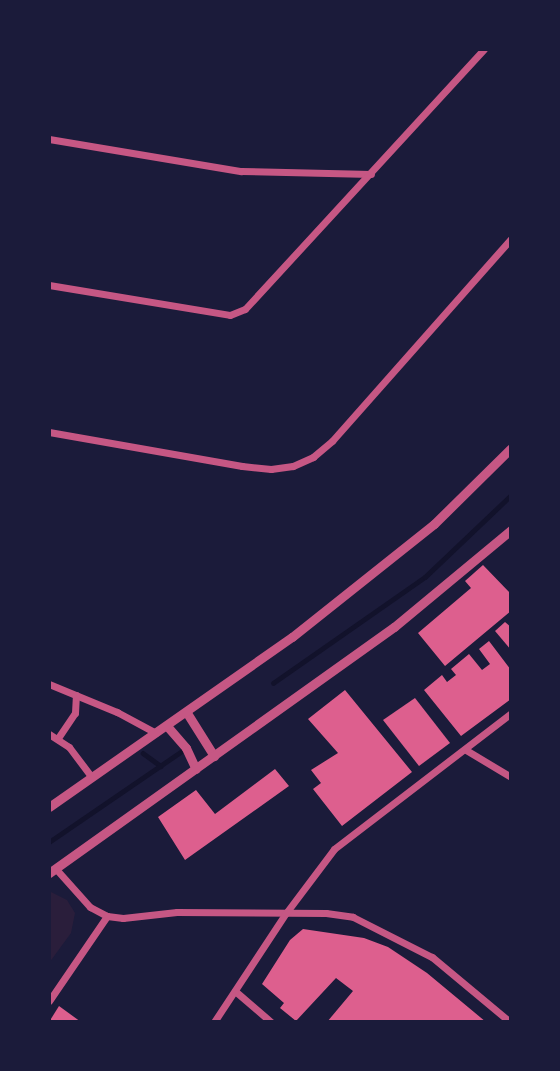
<!DOCTYPE html>
<html>
<head>
<meta charset="utf-8">
<style>
	body { margin:0 }
	#map { position:relative; width:560px; height:1071px; overflow:hidden; background:#1b1b3a; font-family:Literata,serif }
	div>[style] { position:absolute }
	.green>* { inset:0; background:#2a1e3b }
	.stream>* { height:4.5px; margin:-2.25px; padding:0 2.25px; transform-origin:2.25px; border-radius:2.25px; background:#12122b }
	.building>* { inset:0; background:#dd5f8e }
	.minor>* { height:7px; margin:-3.5px; padding:0 3.5px; transform-origin:3.5px; border-radius:3.5px; background:#c65784 }
	.tertiary>* { height:9px; margin:-4.5px; padding:0 4.5px; transform-origin:4.5px; border-radius:4.5px; background:#c65784 }
	span { translate:-50% -50%; white-space:nowrap; text-align:center; line-height:1.15; -webkit-text-stroke:5px #1b1b3a; paint-order:stroke }
	.frame { position:absolute; inset:0; border:51px solid #1b1b3a; pointer-events:none }
</style>
</head>
<body>
<div id="map">
	<div class="green">
		<i style="clip-path:polygon(49px 891px,67px 900px,75px 913px,71px 933px,49px 963px)"></i>
	</div>
	<div class="stream">
		<i style="left:273px;top:683px;width:185px;rotate:-34.9deg"></i>
		<i style="left:425px;top:577px;width:119px;rotate:-43.6deg"></i>
		<i style="left:143px;top:753px;width:22px;rotate:36deg"></i>
		<i style="left:49px;top:842px;width:161px;rotate:-34.4deg"></i>
	</div>
	<div class="building">
		<i style="clip-path:polygon(483px 565px,511px 594px,511px 611px,445px 666px,418px 633px,471px 588px,465px 581px)"></i>
		<i style="clip-path:polygon(505px 622px,511px 627px,511px 650px,495px 631px)"></i>
		<i style="clip-path:polygon(489px 641px,511px 670px,511px 699px,461px 736px,424px 690px,442px 675px,447px 682px,456px 675px,451px 669px,469px 654px,482px 670px,490px 664px,479px 649px)"></i>
		<i style="clip-path:polygon(345px 690px,412px 772px,342px 826px,313px 789px,321px 783px,311px 770px,338px 753px,308px 719px)"></i>
		<i style="clip-path:polygon(415px 698px,450px 743px,419px 766px,383px 720px)"></i>
		<i style="clip-path:polygon(275px 769px,289px 786px,185px 860px,158px 817px,196px 790px,215px 814px)"></i>
		<i style="clip-path:polygon(303px 929px,364px 938px,388px 947px,427px 973px,486px 1022px,327px 1022px,353px 991px,336px 978px,296px 1021px,280px 1008px,284px 1003px,262px 984px,290px 940px)"></i>
		<i style="clip-path:polygon(59px 1006px,81px 1022px,49px 1022px)"></i>
	</div>
	<div class="minor">
		<i style="left:49px;top:139px;width:195px;rotate:9.5deg"></i>
		<i style="left:241px;top:171px;width:130px;rotate:1.3deg"></i>
		<i style="left:49px;top:285px;width:183px;rotate:9.4deg"></i>
		<i style="left:230px;top:315px;width:16px;rotate:-22deg"></i>
		<i style="left:245px;top:309px;width:353px;rotate:-47.4deg"></i>
		<i style="left:49px;top:432px;width:196px;rotate:10deg"></i>
		<i style="left:242px;top:466px;width:29px;rotate:6deg"></i>
		<i style="left:271px;top:469px;width:22px;rotate:-8deg"></i>
		<i style="left:293px;top:466px;width:22px;rotate:-24deg"></i>
		<i style="left:313px;top:457px;width:25px;rotate:-40deg"></i>
		<i style="left:332px;top:441px;width:270px;rotate:-48.5deg"></i>
		<i style="left:49px;top:684px;width:74px;rotate:22.4deg"></i>
		<i style="left:117px;top:712px;width:44px;rotate:28.3deg"></i>
		<i style="left:49px;top:734px;width:24px;rotate:33deg"></i>
		<i style="left:69px;top:747px;width:38px;rotate:53deg"></i>
		<i style="left:58px;top:738px;width:30px;rotate:-56deg"></i>
		<i style="left:75px;top:713px;width:18px;rotate:-87deg"></i>
		<i style="left:466px;top:750px;width:52px;rotate:31deg"></i>
		<i style="left:56px;top:869px;width:51px;rotate:48.2deg"></i>
		<i style="left:90px;top:907px;width:19px;rotate:28deg"></i>
		<i style="left:107px;top:916px;width:16px;rotate:7deg"></i>
		<i style="left:123px;top:918px;width:54px;rotate:-6.3deg"></i>
		<i style="left:177px;top:912px;width:149px;rotate:0.4deg"></i>
		<i style="left:326px;top:913px;width:27px;rotate:8deg"></i>
		<i style="left:353px;top:917px;width:89px;rotate:26.9deg"></i>
		<i style="left:432px;top:957px;width:102px;rotate:39.8deg"></i>
		<i style="left:235px;top:991px;width:48px;rotate:40.7deg"></i>
		<i style="left:49px;top:1001px;width:103px;rotate:-55.7deg"></i>
		<i style="left:214px;top:1022px;width:131px;rotate:-56.6deg"></i>
		<i style="left:286px;top:913px;width:80px;rotate:-53.1deg"></i>
		<i style="left:334px;top:849px;width:223px;rotate:-37.5deg"></i>
	</div>
	<div class="tertiary">
		<i style="left:187px;top:713px;width:51px;rotate:57.9deg"></i>
		<i style="left:167px;top:726px;width:29px;rotate:49deg"></i>
		<i style="left:186px;top:748px;width:23px;rotate:65deg"></i>
		<i style="left:49px;top:807px;width:297px;rotate:-35deg"></i>
		<i style="left:292px;top:637px;width:181px;rotate:-38.5deg"></i>
		<i style="left:434px;top:524px;width:108px;rotate:-44.6deg"></i>
		<i style="left:49px;top:873px;width:424px;rotate:-35.5deg"></i>
		<i style="left:394px;top:627px;width:152px;rotate:-39.7deg"></i>
	</div>
	<div class="frame"></div>
</div>
</body>
</html>
